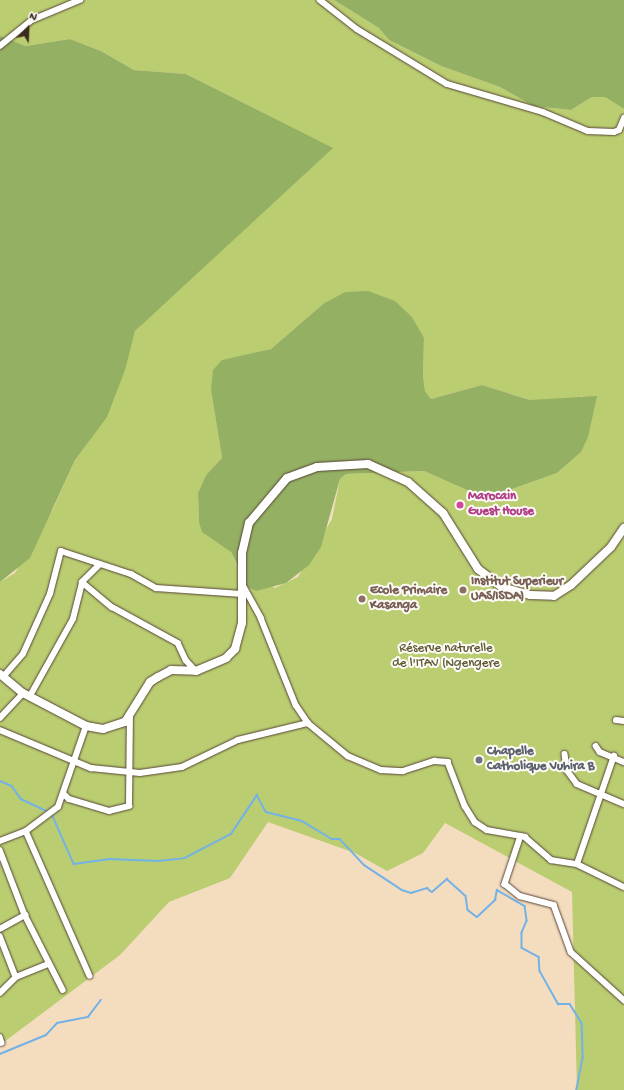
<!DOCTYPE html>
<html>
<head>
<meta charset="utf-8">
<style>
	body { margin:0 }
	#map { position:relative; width:624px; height:1090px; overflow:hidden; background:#f4dcbf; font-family:"Gochi Hand",sans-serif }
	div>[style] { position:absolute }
	.green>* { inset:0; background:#bbcd71 }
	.forest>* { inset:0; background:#94b063 }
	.stream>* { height:1.5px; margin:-0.75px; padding:0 0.75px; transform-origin:0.75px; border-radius:0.75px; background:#73b2e6 }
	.roads { filter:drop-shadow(0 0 1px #574536) drop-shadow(0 0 1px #574536) }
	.street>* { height:5.5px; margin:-2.75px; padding:0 2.75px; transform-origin:2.75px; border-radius:2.75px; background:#fff }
	.secondary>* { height:8px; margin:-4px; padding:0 4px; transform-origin:4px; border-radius:4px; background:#fff }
	.dots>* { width:11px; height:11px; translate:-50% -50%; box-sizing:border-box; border:2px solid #fdfcf7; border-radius:50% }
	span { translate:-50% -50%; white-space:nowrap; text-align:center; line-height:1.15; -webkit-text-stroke:4px #fdfcf7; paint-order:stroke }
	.hotel-label { font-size:13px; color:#b23c85; font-weight:700 }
	.left { translate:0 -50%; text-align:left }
	.education-label { font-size:13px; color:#785e54; font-weight:700 }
	.park-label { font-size:13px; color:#615b37 }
	.worship-label { font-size:13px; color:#5b616d; font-weight:700 }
	.north { position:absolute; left:8px; top:8px; width:40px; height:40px; -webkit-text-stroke:3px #fdfcf7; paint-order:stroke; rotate:24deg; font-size:11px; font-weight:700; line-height:16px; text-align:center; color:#3b2a1e }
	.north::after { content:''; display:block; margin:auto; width:14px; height:18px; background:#3b2a1e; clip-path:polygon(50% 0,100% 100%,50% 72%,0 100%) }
</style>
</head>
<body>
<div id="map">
	<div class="green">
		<i style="clip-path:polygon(evenodd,0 0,334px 0,379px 28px,389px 40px,441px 66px,500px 87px,533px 106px,571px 110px,592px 97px,605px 97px,624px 109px,624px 1090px,577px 1090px,572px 892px,445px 823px,423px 853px,387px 871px,355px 853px,268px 822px,230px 878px,169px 902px,120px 955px,0 1045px,0 582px,15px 573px,53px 509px,75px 460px,116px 392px,135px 331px,152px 314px,265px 114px,186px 74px,134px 70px,101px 51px,70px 39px,26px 46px,0 36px,0 0,323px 304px,424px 338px,423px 376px,425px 391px,431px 399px,482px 385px,530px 400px,574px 400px,582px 396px,591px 422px,581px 452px,557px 473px,501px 493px,478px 495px,424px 471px,346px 474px,340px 479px,332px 519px,298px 577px,275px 588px,237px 566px,231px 552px,199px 522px,198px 493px,206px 475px,222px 458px,211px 390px,223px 360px,271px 349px,323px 304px)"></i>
	</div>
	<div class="forest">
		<i style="clip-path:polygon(334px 0,624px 0,624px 109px,605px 97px,592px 97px,571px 110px,533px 106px,500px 87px,441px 66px,389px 40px,379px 28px)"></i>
		<i style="clip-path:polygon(0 36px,26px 46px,70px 39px,101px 51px,134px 70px,186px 74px,333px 148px,135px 331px,125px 370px,107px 417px,75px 460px,30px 558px,0 582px)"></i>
		<i style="clip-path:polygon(368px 291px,395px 301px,412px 317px,424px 338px,423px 376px,425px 391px,431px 399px,482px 385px,530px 400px,597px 396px,588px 437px,581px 452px,557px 473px,501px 493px,478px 495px,424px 471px,346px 474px,340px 479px,321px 547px,309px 565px,286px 583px,256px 591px,248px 587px,231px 552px,202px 532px,199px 522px,198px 493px,206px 475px,222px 458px,211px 390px,213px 370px,222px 360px,271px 349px,323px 304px,345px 292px)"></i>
	</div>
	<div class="stream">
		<i style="left:0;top:781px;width:13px;rotate:23deg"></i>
		<i style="left:12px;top:786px;width:16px;rotate:55deg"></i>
		<i style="left:21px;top:799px;width:31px;rotate:25deg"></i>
		<i style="left:257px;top:795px;width:19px;rotate:62deg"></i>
		<i style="left:266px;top:812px;width:37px;rotate:14deg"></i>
		<i style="left:302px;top:821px;width:35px;rotate:31deg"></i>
		<i style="left:332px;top:839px;width:8px"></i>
		<i style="left:340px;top:839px;width:35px;rotate:47deg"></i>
		<i style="left:364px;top:865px;width:45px;rotate:33.3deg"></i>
		<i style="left:402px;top:890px;width:9px;rotate:18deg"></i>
		<i style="left:411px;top:893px;width:17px;rotate:-17deg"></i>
		<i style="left:427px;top:888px;width:6px;rotate:39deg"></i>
		<i style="left:432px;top:892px;width:20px;rotate:-41deg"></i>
		<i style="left:447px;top:879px;width:25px;rotate:42deg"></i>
		<i style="left:466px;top:896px;width:14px;rotate:82deg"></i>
		<i style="left:468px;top:910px;width:11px;rotate:38deg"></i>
		<i style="left:477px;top:917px;width:25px;rotate:-43deg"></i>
		<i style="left:495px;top:900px;width:10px;rotate:-79deg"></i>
		<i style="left:497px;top:890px;width:32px;rotate:30deg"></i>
		<i style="left:525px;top:906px;width:15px;rotate:82deg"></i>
		<i style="left:527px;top:921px;width:13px;rotate:113deg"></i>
		<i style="left:522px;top:933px;width:15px;rotate:90deg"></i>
		<i style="left:522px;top:948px;width:19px;rotate:28deg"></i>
		<i style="left:539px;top:957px;width:14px;rotate:86deg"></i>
		<i style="left:540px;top:971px;width:38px;rotate:61deg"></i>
		<i style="left:558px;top:1004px;width:12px"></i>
		<i style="left:570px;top:1004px;width:22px;rotate:58deg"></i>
		<i style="left:582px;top:1023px;width:35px;rotate:88deg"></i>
		<i style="left:583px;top:1058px;width:33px;rotate:101deg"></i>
		<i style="left:52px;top:814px;width:55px;rotate:66.3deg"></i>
		<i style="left:74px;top:864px;width:36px;rotate:-8deg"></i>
		<i style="left:110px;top:859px;width:48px;rotate:2.4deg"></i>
		<i style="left:158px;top:861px;width:27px;rotate:-6deg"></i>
		<i style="left:185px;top:858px;width:52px;rotate:-27.6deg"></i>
		<i style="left:231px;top:834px;width:47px;rotate:-56.3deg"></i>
		<i style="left:0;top:1054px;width:50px;rotate:-22.4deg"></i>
		<i style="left:46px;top:1035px;width:16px;rotate:-47deg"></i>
		<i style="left:57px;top:1023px;width:32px;rotate:-11deg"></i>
		<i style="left:88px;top:1017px;width:21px;rotate:-53deg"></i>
	</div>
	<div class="roads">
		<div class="street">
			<i style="left:320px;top:0;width:47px;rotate:38.1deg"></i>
			<i style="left:357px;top:29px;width:105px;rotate:31.4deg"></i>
			<i style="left:447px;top:84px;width:100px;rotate:16.3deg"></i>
			<i style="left:543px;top:112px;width:49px;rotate:22.9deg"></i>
			<i style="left:588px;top:131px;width:26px;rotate:2deg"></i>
			<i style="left:614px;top:132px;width:5px;rotate:-22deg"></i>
			<i style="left:619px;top:130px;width:13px;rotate:-67deg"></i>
			<i style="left:0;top:46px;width:41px;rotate:-39.1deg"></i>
			<i style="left:32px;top:20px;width:52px;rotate:-22.6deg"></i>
			<i style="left:82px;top:582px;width:39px;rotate:40deg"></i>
			<i style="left:112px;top:607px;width:75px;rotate:28.6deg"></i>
			<i style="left:178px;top:643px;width:19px;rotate:65deg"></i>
			<i style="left:186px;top:660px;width:15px;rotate:48deg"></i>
			<i style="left:243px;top:585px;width:38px;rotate:61deg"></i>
			<i style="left:261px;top:618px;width:94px;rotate:68.1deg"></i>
			<i style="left:296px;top:705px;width:22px;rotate:56deg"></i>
			<i style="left:308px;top:723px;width:52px;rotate:39.5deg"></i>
			<i style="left:348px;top:756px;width:36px;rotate:23deg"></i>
			<i style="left:381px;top:770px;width:22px;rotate:3deg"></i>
			<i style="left:403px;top:771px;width:33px;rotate:-18deg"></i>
			<i style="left:434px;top:761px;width:14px;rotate:4deg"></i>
			<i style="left:448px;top:762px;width:47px;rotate:68.9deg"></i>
			<i style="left:465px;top:806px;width:19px;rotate:58deg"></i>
			<i style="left:475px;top:822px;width:14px;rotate:34deg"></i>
			<i style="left:487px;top:830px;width:39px;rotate:10deg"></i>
			<i style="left:525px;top:837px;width:35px;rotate:41deg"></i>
			<i style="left:551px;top:860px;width:26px;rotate:9deg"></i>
			<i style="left:577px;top:864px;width:52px;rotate:26.1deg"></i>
			<i style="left:3px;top:677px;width:30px;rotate:-49deg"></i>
			<i style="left:23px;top:654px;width:66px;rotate:-65.8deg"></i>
			<i style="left:50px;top:594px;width:44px;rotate:-75.7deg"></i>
			<i style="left:61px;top:551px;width:74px;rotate:18.2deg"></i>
			<i style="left:131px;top:574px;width:29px;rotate:29deg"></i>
			<i style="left:156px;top:588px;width:86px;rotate:4deg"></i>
			<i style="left:30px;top:696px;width:88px;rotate:-60.8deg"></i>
			<i style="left:73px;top:619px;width:38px;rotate:-76deg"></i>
			<i style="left:82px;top:582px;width:25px;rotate:-45deg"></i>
			<i style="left:0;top:718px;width:34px;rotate:-47deg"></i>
			<i style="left:616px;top:720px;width:8px;rotate:7deg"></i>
			<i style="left:0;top:730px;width:99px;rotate:22.7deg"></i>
			<i style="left:91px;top:768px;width:49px;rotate:5.8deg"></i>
			<i style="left:140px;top:773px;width:42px;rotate:-8.1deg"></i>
			<i style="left:182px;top:767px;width:62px;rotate:-25.7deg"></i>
			<i style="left:238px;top:740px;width:72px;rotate:-13.7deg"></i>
			<i style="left:596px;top:746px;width:7px;rotate:56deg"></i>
			<i style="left:600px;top:752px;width:26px;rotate:23deg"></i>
			<i style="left:565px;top:754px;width:16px;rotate:83deg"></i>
			<i style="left:567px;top:770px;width:17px;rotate:54deg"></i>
			<i style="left:577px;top:784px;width:51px;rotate:23.1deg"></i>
			<i style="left:64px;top:794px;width:7px;rotate:45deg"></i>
			<i style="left:69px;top:799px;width:42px;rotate:16.7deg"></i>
			<i style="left:109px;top:811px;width:21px;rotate:-14deg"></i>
			<i style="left:129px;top:806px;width:91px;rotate:-89.4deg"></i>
			<i style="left:26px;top:831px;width:158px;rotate:66.2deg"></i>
			<i style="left:521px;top:836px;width:51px;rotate:108.4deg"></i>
			<i style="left:505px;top:884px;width:19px;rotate:39deg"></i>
			<i style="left:520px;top:896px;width:35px;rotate:15deg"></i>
			<i style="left:554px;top:905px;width:50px;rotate:70.1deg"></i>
			<i style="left:571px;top:952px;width:72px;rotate:42.2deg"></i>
			<i style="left:0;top:841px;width:28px;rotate:-21deg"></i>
			<i style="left:26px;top:831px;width:40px;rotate:-37deg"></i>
			<i style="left:58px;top:807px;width:86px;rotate:-70.9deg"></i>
			<i style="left:0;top:850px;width:70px;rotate:69deg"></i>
			<i style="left:25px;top:915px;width:84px;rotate:63.1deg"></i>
			<i style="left:577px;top:864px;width:114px;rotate:-71.1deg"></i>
			<i style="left:0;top:929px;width:29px;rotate:-29deg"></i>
			<i style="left:0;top:936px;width:44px;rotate:68.7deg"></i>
			<i style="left:0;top:993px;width:23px;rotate:-45deg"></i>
			<i style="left:16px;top:977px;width:35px;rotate:-22deg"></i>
			<i style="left:0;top:1037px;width:6px;rotate:72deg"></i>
		</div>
		<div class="secondary">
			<i style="left:0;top:674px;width:30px;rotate:40deg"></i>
			<i style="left:23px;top:693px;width:71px;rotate:27.6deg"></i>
			<i style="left:86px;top:726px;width:17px;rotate:10deg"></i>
			<i style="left:103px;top:729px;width:23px;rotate:-18deg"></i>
			<i style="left:125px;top:722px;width:47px;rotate:-58deg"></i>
			<i style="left:150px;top:682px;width:9px;rotate:-32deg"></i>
			<i style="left:158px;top:677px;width:15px;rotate:-28deg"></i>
			<i style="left:171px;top:670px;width:25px;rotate:2deg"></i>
			<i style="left:196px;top:671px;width:33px;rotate:-23deg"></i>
			<i style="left:226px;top:658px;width:13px;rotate:-45deg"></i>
			<i style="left:235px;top:649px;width:27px;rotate:-75deg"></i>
			<i style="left:242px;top:623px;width:70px;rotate:-90deg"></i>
			<i style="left:242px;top:553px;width:31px;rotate:-77deg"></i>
			<i style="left:249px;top:523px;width:59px;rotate:-49.8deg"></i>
			<i style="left:287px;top:478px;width:32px;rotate:-20deg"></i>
			<i style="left:317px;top:467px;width:51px;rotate:-3.4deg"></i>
			<i style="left:368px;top:464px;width:44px;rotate:24.2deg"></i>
			<i style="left:408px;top:482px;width:47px;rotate:41.5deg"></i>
			<i style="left:443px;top:513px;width:66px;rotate:58deg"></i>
			<i style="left:478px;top:569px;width:30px;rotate:37deg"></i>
			<i style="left:502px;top:587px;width:29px;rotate:16deg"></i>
			<i style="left:530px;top:595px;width:24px;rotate:2deg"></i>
			<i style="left:554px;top:596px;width:20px;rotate:-33deg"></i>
			<i style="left:571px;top:585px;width:55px;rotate:-43.5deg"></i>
			<i style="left:611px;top:547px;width:23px;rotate:-56deg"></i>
		</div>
	</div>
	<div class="dots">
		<i style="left:460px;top:505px;background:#d1479c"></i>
		<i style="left:463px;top:590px;background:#8d6e63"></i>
		<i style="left:362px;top:599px;background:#8d6e63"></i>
		<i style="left:479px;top:760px;background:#6b7280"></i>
	</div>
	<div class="hotel-label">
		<span class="left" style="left:468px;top:505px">Marocain<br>Guest House</span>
	</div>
	<div class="education-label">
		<span class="left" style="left:471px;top:590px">Institut Superieur<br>UAS/ISDA)</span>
		<span class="left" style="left:370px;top:599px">Ecole Primaire<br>Kasanga</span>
	</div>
	<div class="park-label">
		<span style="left:446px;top:657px">Réserve naturelle<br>de l'ITAV (Ngengere</span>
	</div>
	<div class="worship-label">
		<span class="left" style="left:487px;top:760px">Chapelle<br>Catholique Vuhira B</span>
	</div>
	<div class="north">N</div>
</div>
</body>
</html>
